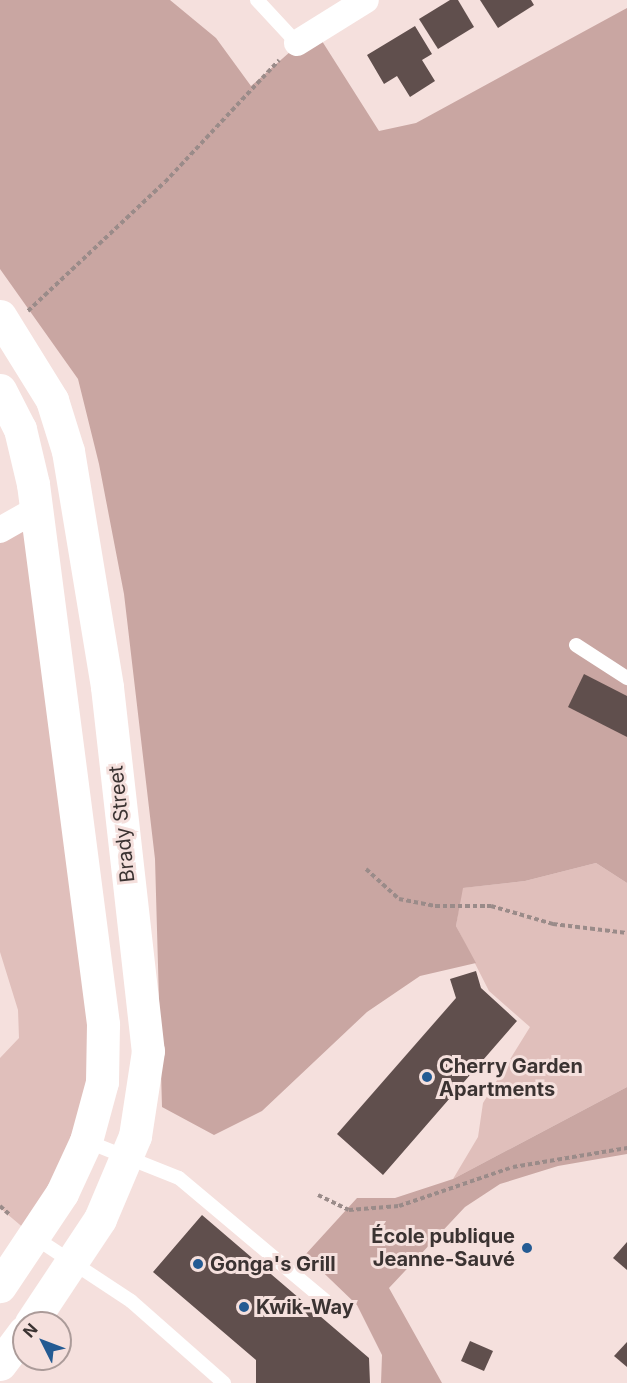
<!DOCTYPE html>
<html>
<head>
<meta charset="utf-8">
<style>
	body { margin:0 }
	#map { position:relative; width:627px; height:1383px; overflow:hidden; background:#f5e0dd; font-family:Inter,sans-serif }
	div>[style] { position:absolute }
	.green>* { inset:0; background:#e0bfbb }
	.forest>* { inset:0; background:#c9a6a2 }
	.building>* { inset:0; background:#604f4d }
	.path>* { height:4px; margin-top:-2px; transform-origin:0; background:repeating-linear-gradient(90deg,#9a8b89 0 4.5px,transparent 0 7.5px) }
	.service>* { height:14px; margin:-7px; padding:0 7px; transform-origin:7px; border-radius:7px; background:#fff }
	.minor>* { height:26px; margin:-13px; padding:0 13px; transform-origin:13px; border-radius:13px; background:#fff }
	.secondary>* { height:33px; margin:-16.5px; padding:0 16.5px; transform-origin:16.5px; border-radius:16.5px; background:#fff }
	.dots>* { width:16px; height:16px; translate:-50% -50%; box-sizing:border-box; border:3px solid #f5e0dd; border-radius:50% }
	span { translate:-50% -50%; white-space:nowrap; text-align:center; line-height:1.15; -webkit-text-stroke:6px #f5e0dd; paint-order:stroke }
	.street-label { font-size:20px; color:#3b3332 }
	.poi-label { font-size:20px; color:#3b3332; font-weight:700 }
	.left { translate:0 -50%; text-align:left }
	.right { translate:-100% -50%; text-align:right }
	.north { position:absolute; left:12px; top:1311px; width:60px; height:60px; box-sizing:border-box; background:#f5e0dd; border:2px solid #ab9b99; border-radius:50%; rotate:312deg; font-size:16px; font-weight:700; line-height:24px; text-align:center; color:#3b3332 }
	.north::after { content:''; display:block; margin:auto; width:21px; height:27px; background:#245b93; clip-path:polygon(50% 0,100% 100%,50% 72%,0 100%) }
</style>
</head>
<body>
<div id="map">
	<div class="green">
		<i style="clip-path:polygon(35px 508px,101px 1082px,32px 1235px,0 1208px,0 1058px,19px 1038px,18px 1010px,0 952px,0 529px)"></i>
		<i style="clip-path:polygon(596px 863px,627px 883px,627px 1087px,453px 1179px,478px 1137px,483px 1103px,530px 1027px,489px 991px,456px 926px,462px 888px,525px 881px)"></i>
	</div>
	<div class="forest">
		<i style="clip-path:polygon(0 0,170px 0,216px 38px,251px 86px,315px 30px,379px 131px,416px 123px,627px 8px,627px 883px,596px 863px,525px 881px,463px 888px,456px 926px,476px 963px,420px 976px,367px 1012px,262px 1111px,214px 1135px,162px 1107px,155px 859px,124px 594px,99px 464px,78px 379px,0 269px)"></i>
		<i style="clip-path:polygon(627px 1087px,627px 1154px,558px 1166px,500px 1184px,465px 1207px,389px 1288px,442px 1383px,381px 1383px,382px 1355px,357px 1305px,305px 1255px,357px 1198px,395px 1198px,453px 1179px)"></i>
	</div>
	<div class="building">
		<i style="clip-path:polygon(450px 0,458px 0,474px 27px,438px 49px,419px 19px)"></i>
		<i style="clip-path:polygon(480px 0,531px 0,534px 5px,498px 28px)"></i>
		<i style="clip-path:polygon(415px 26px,432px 54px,422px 60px,435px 81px,410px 97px,397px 76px,384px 84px,367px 55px)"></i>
		<i style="clip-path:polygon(584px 674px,627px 696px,627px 737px,568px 707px)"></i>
		<i style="clip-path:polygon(476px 971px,481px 988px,517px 1021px,383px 1175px,337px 1134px,456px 998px,450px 979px)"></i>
		<i style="clip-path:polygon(202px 1215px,369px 1358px,370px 1383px,256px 1383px,256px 1360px,153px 1272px)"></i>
		<i style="clip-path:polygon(627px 1242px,627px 1270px,613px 1258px)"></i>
		<i style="clip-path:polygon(470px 1341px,493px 1351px,484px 1371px,461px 1361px)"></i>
		<i style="clip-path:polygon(627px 1342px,627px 1367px,614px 1356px)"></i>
	</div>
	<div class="path">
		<i style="left:28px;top:311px;width:188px;rotate:-43.3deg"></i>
		<i style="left:165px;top:182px;width:167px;rotate:-46.9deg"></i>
		<i style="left:366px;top:869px;width:45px;rotate:42.3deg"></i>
		<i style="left:399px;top:899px;width:37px;rotate:11deg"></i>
		<i style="left:435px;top:906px;width:56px"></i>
		<i style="left:491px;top:906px;width:65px;rotate:16.2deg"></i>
		<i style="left:553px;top:924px;width:75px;rotate:6.9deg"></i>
		<i style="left:318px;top:1195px;width:34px;rotate:26deg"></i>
		<i style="left:349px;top:1210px;width:50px;rotate:-4.6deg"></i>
		<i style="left:399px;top:1206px;width:120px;rotate:-18.9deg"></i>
		<i style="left:513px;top:1167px;width:116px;rotate:-9.5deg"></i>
		<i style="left:0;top:1206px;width:12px;rotate:42deg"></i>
	</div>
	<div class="service">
		<i style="left:257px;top:0;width:59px;rotate:47.1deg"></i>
		<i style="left:576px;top:645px;width:61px;rotate:32.9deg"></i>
		<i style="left:86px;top:1141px;width:100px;rotate:21.7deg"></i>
		<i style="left:179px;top:1178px;width:194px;rotate:40deg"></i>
		<i style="left:34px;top:1237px;width:116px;rotate:33.4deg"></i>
		<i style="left:131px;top:1301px;width:124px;rotate:41.4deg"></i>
	</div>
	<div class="minor">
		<i style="left:297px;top:43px;width:81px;rotate:-31.9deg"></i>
		<i style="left:0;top:530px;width:43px;rotate:-29.6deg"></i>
	</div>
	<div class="secondary">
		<i style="left:0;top:316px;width:99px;rotate:58.2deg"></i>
		<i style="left:52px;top:400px;width:53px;rotate:72.6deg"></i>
		<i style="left:68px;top:451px;width:239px;rotate:80.6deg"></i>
		<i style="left:107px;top:687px;width:366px;rotate:83.6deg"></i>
		<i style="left:148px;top:1051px;width:86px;rotate:98.7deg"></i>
		<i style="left:135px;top:1136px;width:90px;rotate:112.9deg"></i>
		<i style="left:100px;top:1219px;width:125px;rotate:123.6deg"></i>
		<i style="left:0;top:390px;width:44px;rotate:62.9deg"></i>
		<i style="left:20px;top:429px;width:57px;rotate:76.7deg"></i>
		<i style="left:33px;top:484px;width:545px;rotate:82.61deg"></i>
		<i style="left:103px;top:1024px;width:58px;rotate:91deg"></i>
		<i style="left:102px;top:1082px;width:61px;rotate:105.2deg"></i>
		<i style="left:86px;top:1141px;width:57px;rotate:114.8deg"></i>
		<i style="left:62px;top:1193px;width:112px;rotate:123.7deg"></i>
		<i style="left:0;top:1364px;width:40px;rotate:-53deg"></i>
	</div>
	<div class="dots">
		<i style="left:427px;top:1077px;background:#245b93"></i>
		<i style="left:527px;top:1248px;background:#245b93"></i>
		<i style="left:198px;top:1264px;background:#245b93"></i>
		<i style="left:244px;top:1307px;background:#245b93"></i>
	</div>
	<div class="street-label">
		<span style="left:122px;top:824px;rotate:-96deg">Brady Street</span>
	</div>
	<div class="poi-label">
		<span class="left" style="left:439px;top:1078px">Cherry Garden<br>Apartments</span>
		<span class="right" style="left:515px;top:1248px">École publique<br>Jeanne-Sauvé</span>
		<span class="left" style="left:210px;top:1264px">Gonga's Grill</span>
		<span class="left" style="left:256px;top:1307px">Kwik-Way</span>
	</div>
	<div class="north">N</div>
</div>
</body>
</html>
